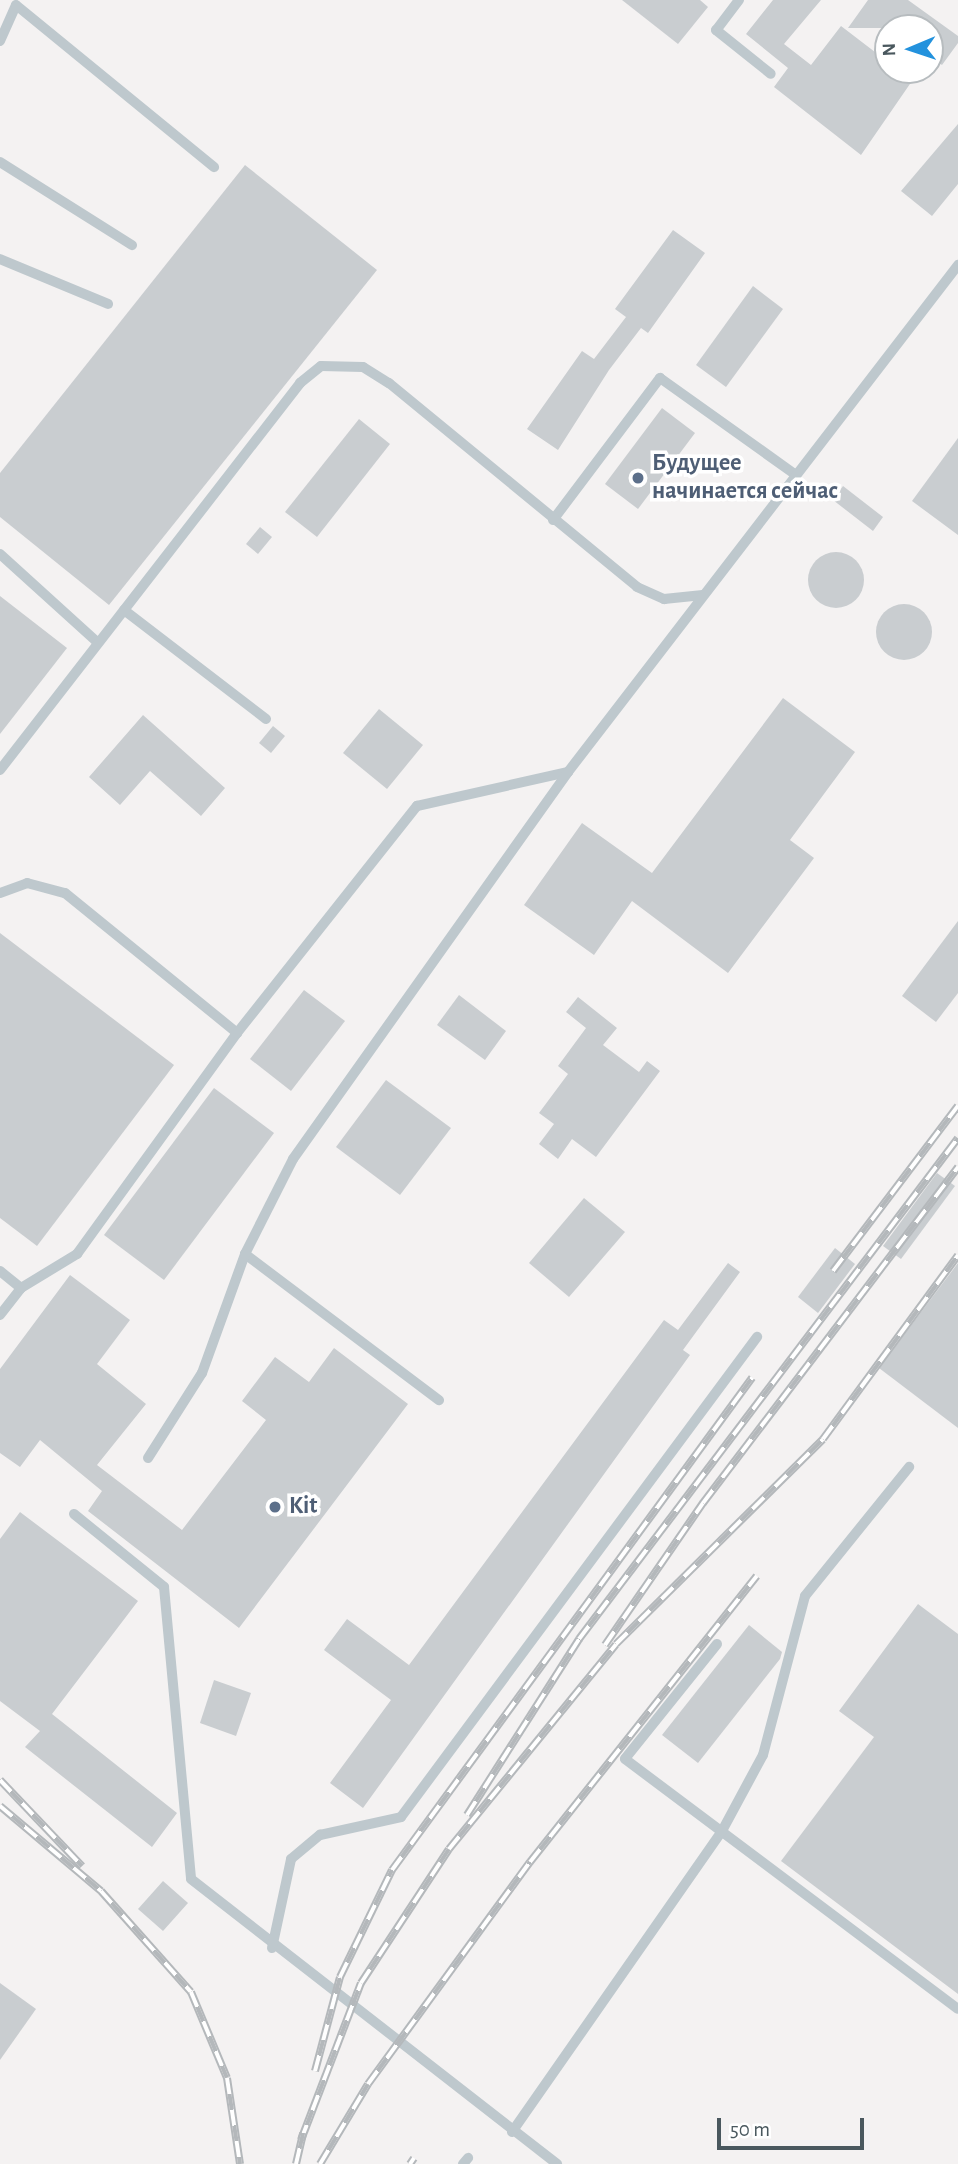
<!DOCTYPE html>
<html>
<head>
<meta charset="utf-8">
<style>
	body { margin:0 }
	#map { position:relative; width:958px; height:2164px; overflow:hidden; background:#f4f2f2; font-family:"Alegreya Sans",sans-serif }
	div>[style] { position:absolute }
	.building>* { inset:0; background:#c9cdd0 }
	.round { border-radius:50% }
	.lane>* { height:10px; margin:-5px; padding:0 5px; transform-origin:5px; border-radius:5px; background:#bec8cd }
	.rail>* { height:8px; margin-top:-4px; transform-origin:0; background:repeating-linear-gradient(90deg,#fff 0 16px,#b4b8bb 0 32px); box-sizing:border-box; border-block:2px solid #b4b8bb }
	.dots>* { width:19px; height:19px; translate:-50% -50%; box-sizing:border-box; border:4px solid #fff; border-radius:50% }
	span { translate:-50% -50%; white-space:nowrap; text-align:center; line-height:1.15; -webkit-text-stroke:7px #fff; paint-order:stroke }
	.service-label { font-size:24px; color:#4e5e75; font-weight:700 }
	.left { translate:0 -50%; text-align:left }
	.north { position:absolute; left:874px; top:14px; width:70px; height:70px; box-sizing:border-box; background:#fff; border:2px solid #b7bcbf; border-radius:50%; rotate:268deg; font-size:19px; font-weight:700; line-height:28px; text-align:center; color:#4a585e }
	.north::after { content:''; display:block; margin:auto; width:24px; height:32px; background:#2392dd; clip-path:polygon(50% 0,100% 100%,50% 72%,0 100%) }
	.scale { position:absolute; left:717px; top:2118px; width:147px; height:32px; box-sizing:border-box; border:4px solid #4a585e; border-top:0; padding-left:9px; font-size:21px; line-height:24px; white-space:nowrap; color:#4a585e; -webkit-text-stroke:5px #fff; paint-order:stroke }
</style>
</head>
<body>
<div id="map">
	<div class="building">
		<i style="clip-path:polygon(622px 0,700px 0,708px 7px,678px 44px)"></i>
		<i style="clip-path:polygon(773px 0,821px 0,784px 44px,811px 65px,841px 26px,888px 62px,888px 70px,912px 81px,861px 155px,774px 87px,788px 68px,746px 34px)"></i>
		<i style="clip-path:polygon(868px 0,908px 0,958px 36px,958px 43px,942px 65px,930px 56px,930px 28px,848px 28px)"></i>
		<i style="clip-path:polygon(958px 124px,958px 184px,932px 216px,901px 191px)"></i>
		<i style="clip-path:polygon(245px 165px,377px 270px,109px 605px,0 517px,0 473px)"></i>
		<i style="clip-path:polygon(673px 230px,705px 253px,648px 333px,641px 328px,609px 370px,558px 450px,527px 429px,582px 351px,594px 359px,626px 317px,615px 309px)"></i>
		<i style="clip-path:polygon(753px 286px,783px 309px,726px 387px,696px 365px)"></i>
		<i style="clip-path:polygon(662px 408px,695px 433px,638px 509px,605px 484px)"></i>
		<i style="clip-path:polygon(359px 419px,390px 444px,317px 537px,285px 512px)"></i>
		<i style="clip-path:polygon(958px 438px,958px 535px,912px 501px)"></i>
		<i style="clip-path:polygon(843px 486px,883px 517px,873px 531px,833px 500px)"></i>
		<i style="clip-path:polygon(260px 527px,272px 537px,258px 554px,246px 544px)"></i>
		<i class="round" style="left:808px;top:552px;width:56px;height:56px"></i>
		<i style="clip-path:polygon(0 596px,67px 648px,0 734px)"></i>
		<i class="round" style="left:876px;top:604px;width:56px;height:56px"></i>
		<i style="clip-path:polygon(783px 698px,855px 752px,790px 840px,814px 858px,728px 973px,632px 901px,594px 955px,524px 905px,582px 823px,652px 873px)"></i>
		<i style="clip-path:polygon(379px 709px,423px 745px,387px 789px,343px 753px)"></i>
		<i style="clip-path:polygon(143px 715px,225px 788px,201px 816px,150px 771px,120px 805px,89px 777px)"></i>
		<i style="clip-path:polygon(273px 726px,285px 736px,271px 753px,259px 743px)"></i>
		<i style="clip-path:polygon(958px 921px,958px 993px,936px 1022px,902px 996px)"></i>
		<i style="clip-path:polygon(0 933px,174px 1065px,37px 1246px,0 1218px)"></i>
		<i style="clip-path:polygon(304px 990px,345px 1021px,291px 1091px,250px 1059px)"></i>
		<i style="clip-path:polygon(459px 995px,506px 1031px,485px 1060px,437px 1025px)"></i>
		<i style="clip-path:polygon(578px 997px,617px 1028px,603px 1045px,639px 1072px,647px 1061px,660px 1071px,596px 1157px,572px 1139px,558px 1159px,539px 1144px,554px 1124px,539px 1113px,568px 1074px,558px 1066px,586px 1028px,566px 1012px)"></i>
		<i style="clip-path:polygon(386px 1080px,451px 1128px,400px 1195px,336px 1147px)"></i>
		<i style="clip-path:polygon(214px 1088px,274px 1133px,164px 1280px,104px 1235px)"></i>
		<i style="clip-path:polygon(937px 1173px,955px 1186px,901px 1259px,883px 1246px)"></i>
		<i style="clip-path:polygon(584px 1198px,625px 1232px,569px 1297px,529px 1263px)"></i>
		<i style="clip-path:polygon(835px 1248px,855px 1264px,818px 1313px,798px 1297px)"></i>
		<i style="clip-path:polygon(728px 1263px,740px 1272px,683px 1350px,690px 1355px,363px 1808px,330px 1783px,391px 1700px,324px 1650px,347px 1619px,409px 1665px,664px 1320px,678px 1330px)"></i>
		<i style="clip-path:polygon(958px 1263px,958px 1428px,879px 1368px)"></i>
		<i style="clip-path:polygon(70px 1275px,130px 1320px,97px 1364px,146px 1404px,97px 1465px,182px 1530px,266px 1420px,242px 1401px,275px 1357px,309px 1382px,334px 1348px,408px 1404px,239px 1628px,88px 1511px,102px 1491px,40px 1440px,20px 1467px,0 1453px,0 1369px)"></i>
		<i style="clip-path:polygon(20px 1512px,138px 1601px,52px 1714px,177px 1813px,152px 1847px,25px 1747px,40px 1731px,0 1701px,0 1539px)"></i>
		<i style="clip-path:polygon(918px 1604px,958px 1634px,958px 1994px,781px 1861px,874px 1737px,839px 1711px)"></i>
		<i style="clip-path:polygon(749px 1625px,782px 1652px,780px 1659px,698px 1763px,662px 1735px)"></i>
		<i style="clip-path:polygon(214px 1680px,251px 1693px,236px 1736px,200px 1723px)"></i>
		<i style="clip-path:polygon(163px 1881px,188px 1903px,163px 1931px,138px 1909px)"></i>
		<i style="clip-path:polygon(0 1983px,36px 2009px,0 2060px)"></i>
	</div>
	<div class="lane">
		<i style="left:739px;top:0;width:38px;rotate:127deg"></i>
		<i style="left:716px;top:30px;width:70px;rotate:38.7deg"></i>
		<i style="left:0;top:41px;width:39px;rotate:-66deg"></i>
		<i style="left:16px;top:5px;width:256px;rotate:39.3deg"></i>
		<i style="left:0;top:162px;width:156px;rotate:32.2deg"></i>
		<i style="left:0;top:259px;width:117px;rotate:22.6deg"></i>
		<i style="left:553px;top:520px;width:178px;rotate:-53deg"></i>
		<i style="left:660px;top:378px;width:167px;rotate:35.5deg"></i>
		<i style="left:0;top:554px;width:132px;rotate:42.2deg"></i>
		<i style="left:124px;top:610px;width:179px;rotate:37.5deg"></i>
		<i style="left:0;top:770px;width:490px;rotate:-52.2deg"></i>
		<i style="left:300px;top:383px;width:27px;rotate:-39deg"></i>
		<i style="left:321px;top:366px;width:42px;rotate:1.4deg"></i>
		<i style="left:363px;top:367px;width:31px;rotate:32deg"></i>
		<i style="left:389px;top:383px;width:321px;rotate:39.4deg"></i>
		<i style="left:637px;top:587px;width:30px;rotate:24deg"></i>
		<i style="left:664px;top:599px;width:39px;rotate:-6deg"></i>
		<i style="left:0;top:893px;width:29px;rotate:-20deg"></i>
		<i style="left:27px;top:883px;width:39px;rotate:15deg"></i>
		<i style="left:65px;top:893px;width:222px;rotate:39.1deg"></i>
		<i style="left:245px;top:1254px;width:243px;rotate:37deg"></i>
		<i style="left:0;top:1271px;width:27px;rotate:39deg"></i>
		<i style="left:0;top:1315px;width:34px;rotate:-52deg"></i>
		<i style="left:21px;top:1288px;width:66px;rotate:-31.3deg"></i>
		<i style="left:77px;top:1254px;width:273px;rotate:-54.1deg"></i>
		<i style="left:237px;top:1033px;width:290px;rotate:-51.6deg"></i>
		<i style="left:417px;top:806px;width:155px;rotate:-12.7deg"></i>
		<i style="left:568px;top:772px;width:640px;rotate:-52.43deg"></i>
		<i style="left:148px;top:1458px;width:101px;rotate:-57.6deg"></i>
		<i style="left:202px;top:1373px;width:127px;rotate:-70.1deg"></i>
		<i style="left:245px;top:1254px;width:106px;rotate:-63.2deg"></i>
		<i style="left:293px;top:1159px;width:475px;rotate:-54.6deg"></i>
		<i style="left:74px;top:1514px;width:116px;rotate:39deg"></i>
		<i style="left:164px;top:1587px;width:293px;rotate:84.7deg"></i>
		<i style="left:191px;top:1879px;width:464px;rotate:37.9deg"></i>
		<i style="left:717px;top:1644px;width:147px;rotate:128.7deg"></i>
		<i style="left:625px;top:1759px;width:416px;rotate:36.9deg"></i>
		<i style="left:272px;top:1948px;width:91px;rotate:-77.9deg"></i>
		<i style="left:291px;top:1859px;width:38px;rotate:-40deg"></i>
		<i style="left:320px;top:1835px;width:83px;rotate:-12.5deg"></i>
		<i style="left:401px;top:1817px;width:598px;rotate:-53.44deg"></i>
		<i style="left:512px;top:2132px;width:367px;rotate:-55.1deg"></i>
		<i style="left:722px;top:1831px;width:86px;rotate:-61.7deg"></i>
		<i style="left:763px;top:1755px;width:164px;rotate:-75.2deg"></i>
		<i style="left:805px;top:1596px;width:166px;rotate:-51.1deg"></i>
		<i style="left:463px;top:2164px;width:8px;rotate:-50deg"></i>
	</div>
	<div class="rail">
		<i style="left:833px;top:1271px;width:207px;rotate:-52.9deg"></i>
		<i style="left:605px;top:1645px;width:173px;rotate:-55.4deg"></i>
		<i style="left:703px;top:1503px;width:422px;rotate:-52.8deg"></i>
		<i style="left:0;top:1780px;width:119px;rotate:46.4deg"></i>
		<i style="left:0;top:1806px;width:132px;rotate:40.1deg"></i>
		<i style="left:101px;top:1891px;width:135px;rotate:48.3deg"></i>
		<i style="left:191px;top:1992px;width:93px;rotate:67.3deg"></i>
		<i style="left:227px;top:2078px;width:87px;rotate:81.4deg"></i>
		<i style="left:467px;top:1815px;width:209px;rotate:-57.5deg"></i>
		<i style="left:579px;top:1639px;width:628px;rotate:-52.89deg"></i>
		<i style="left:315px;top:2071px;width:97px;rotate:-75.1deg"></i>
		<i style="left:340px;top:1977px;width:119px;rotate:-64.1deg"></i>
		<i style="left:392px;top:1870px;width:610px;rotate:-53.81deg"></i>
		<i style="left:301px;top:2140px;width:168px;rotate:-69.1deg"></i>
		<i style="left:361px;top:1983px;width:160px;rotate:-56.7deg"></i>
		<i style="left:449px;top:1849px;width:264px;rotate:-50.8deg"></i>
		<i style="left:616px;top:1644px;width:291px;rotate:-44.7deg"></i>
		<i style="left:823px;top:1439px;width:228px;rotate:-53.7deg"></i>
		<i style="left:296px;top:2164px;width:32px;rotate:-77deg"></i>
		<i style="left:320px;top:2164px;width:93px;rotate:-59deg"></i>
		<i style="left:368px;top:2084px;width:275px;rotate:-53.9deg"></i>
		<i style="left:530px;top:1862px;width:365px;rotate:-51.6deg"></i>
		<i style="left:410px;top:2164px;width:7px;rotate:-56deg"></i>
	</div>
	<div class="dots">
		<i style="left:638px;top:478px;background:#5c6f8a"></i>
		<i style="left:275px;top:1507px;background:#5c6f8a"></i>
	</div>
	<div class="service-label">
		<span class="left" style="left:652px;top:478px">Будущее<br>начинается сейчас</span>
		<span class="left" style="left:289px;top:1507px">Kit</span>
	</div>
	<div class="north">N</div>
	<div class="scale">50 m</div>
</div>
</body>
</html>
